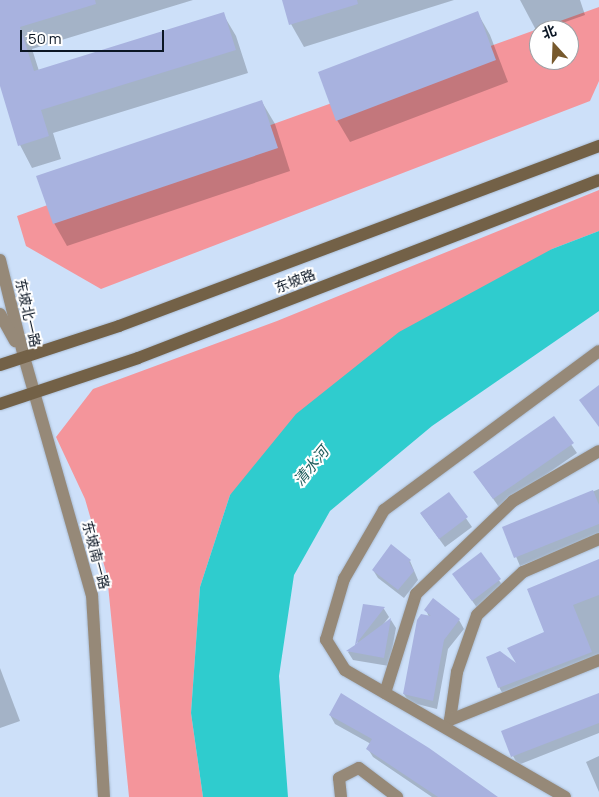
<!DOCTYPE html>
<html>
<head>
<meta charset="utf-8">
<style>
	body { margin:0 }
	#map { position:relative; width:599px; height:797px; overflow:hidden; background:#cde0f9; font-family:Manrope,"Noto Sans SC",sans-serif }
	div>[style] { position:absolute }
	.green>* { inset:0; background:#f4959b }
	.water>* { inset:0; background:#2fccce }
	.shadow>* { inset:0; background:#0003 }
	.building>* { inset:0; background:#a8b2df }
	.roads { filter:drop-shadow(0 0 1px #aabcd3) drop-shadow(0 0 1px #aabcd3) }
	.minor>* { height:12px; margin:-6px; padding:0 6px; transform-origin:6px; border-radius:6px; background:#968978 }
	.tertiary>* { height:12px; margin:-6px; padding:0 6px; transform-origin:6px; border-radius:6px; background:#968978 }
	.secondary>* { height:12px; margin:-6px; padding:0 6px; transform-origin:6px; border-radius:6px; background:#736147 }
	span { translate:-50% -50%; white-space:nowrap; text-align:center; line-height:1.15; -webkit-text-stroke:4px #fff; paint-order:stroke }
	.street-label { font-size:14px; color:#0b1624 }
	.water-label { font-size:15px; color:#1e5b5b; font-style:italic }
	.north { position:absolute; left:529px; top:20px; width:50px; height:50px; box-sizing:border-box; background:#fff; border:1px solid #9da2a7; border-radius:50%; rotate:340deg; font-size:14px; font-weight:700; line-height:20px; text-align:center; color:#0b1624 }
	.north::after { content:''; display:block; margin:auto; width:18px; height:22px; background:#77592d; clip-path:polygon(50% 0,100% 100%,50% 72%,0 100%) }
	.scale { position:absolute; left:20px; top:30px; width:144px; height:22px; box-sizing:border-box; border:2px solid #0b1624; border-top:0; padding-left:6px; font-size:15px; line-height:18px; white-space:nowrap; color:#0b1624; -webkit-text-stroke:4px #fff; paint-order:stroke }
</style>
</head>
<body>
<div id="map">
	<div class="green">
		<i style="clip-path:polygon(evenodd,599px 7px,599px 81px,590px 101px,101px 289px,26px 246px,17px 216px,599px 7px,539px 30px,569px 30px,569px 60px,539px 60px,539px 30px)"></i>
		<i style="clip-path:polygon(599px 190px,599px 231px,552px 249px,230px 495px,200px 587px,191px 713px,203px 797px,129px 797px,107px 575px,85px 499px,56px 437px,93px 389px,277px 321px)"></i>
	</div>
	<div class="water">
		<i style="clip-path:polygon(599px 231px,599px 311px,432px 426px,330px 511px,294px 575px,279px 676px,288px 797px,203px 797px,191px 713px,200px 587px,230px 495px,296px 414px,399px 332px,552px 249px)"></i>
	</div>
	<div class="shadow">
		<i style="clip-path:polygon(0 0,193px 0,32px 49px,39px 71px,223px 14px,236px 36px,248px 73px,53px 133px,61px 159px,32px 168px,20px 145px,0 82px)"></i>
		<i style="clip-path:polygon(283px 0,454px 0,304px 47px,291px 24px)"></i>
		<i style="clip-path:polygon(520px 0,580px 0,585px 15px,537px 32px)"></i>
		<i style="clip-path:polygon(477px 12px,490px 35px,508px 82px,350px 142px,337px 120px)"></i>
		<i style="clip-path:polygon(262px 102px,275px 124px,290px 171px,67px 246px,54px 223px)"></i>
		<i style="clip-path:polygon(553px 418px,577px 453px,499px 507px,474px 472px)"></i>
		<i style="clip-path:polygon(599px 489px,599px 535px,520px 566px,504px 528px)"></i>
		<i style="clip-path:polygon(449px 494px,472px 527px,445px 547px,421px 514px)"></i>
		<i style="clip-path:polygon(481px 554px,505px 589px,478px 609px,453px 574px)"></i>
		<i style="clip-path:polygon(410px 561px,418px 580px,404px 598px,378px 578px,373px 570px)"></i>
		<i style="clip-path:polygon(599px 561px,599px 660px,504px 696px,499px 687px,519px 667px)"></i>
		<i style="clip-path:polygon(433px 600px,459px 620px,464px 629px,448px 649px,437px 709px,409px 702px,404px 694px,429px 617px,426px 610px)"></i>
		<i style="clip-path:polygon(364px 605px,384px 609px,389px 617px,382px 626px,391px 620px,396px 628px,389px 666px,353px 660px,348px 652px,357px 645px)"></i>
		<i style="clip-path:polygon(0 668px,20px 721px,0 728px)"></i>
		<i style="clip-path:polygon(599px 696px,599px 733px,518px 765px,513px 756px)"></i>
		<i style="clip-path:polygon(330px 715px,496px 797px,432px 797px,373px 757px,368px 749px,371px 744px,335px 724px)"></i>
		<i style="clip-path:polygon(599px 756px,599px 792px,586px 762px)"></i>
	</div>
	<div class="building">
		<i style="clip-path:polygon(0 0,95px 0,96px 4px,20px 27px,34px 71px,224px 12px,236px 50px,41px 110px,49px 136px,18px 146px,0 86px)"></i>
		<i style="clip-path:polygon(282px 0,357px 0,358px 4px,289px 25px)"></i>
		<i style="clip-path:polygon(478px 11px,496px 60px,336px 121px,318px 72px)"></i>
		<i style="clip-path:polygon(262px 100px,278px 148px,53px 224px,36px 176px)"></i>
		<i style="clip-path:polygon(599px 385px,599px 427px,579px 400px)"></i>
		<i style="clip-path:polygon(554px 416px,574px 443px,493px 499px,473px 472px)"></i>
		<i style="clip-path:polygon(593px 490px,599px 505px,599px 524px,514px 558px,502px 527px)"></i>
		<i style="clip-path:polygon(449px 492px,468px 517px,439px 539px,420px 513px)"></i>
		<i style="clip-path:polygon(391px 544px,411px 560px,409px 562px,414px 571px,398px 590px,372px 570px)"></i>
		<i style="clip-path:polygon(481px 552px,501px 579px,472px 601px,452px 574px)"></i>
		<i style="clip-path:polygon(599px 559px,599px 595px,573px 605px,592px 652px,498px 688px,486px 657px,500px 651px,516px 663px,507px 648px,544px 632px,527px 589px)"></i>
		<i style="clip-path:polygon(433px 598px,460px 619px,444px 640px,433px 701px,403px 694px,417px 620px,421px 614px,431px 616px,424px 610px)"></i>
		<i style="clip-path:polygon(363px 604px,385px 607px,356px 644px,391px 618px,384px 658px,346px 651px,355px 645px)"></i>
		<i style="clip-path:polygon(341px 693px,429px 748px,498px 797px,438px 797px,366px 749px,372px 739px,329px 715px)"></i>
		<i style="clip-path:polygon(599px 693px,599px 723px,511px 757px,501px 731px)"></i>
	</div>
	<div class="roads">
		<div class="minor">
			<i style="left:24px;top:357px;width:248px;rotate:74.1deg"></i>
			<i style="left:92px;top:595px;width:202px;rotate:86.6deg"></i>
			<i style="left:385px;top:693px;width:104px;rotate:-72.6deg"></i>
			<i style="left:416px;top:594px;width:134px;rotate:-43.8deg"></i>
			<i style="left:513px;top:501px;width:99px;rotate:-30.2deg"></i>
			<i style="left:450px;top:720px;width:49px;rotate:-81.7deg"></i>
			<i style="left:457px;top:672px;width:60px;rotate:-70.7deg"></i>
			<i style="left:477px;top:615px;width:63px;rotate:-43.1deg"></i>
			<i style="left:523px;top:572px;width:83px;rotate:-23.5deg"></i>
			<i style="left:450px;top:720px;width:161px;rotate:-21.9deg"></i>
			<i style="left:341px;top:797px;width:19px;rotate:-96deg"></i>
			<i style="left:339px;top:778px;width:22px;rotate:-27deg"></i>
			<i style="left:359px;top:768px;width:48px;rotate:37.3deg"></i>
			<i style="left:565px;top:797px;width:254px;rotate:-150deg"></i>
			<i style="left:345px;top:670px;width:36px;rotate:-122deg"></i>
			<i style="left:326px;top:640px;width:64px;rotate:-73.6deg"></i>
			<i style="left:344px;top:579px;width:80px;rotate:-59.9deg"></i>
			<i style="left:384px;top:510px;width:267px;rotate:-36.5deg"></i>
		</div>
		<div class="tertiary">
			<i style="left:0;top:260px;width:100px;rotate:76.1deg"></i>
			<i style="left:0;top:314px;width:31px;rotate:61deg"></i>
		</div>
		<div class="secondary">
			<i style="left:0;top:365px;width:125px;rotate:-18.1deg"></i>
			<i style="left:119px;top:326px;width:513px;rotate:-20.56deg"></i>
			<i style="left:0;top:404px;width:145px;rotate:-18.4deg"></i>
			<i style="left:138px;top:358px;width:494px;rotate:-21.1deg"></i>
		</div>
	</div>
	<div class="street-label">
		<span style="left:295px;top:281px;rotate:-21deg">东坡路</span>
		<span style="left:28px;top:313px;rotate:77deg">东坡北一路</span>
		<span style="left:96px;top:555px;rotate:75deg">东坡南一路</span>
	</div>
	<div class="water-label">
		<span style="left:311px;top:466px;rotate:-51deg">清水河</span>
	</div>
	<div class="north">北</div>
	<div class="scale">50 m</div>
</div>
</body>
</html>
